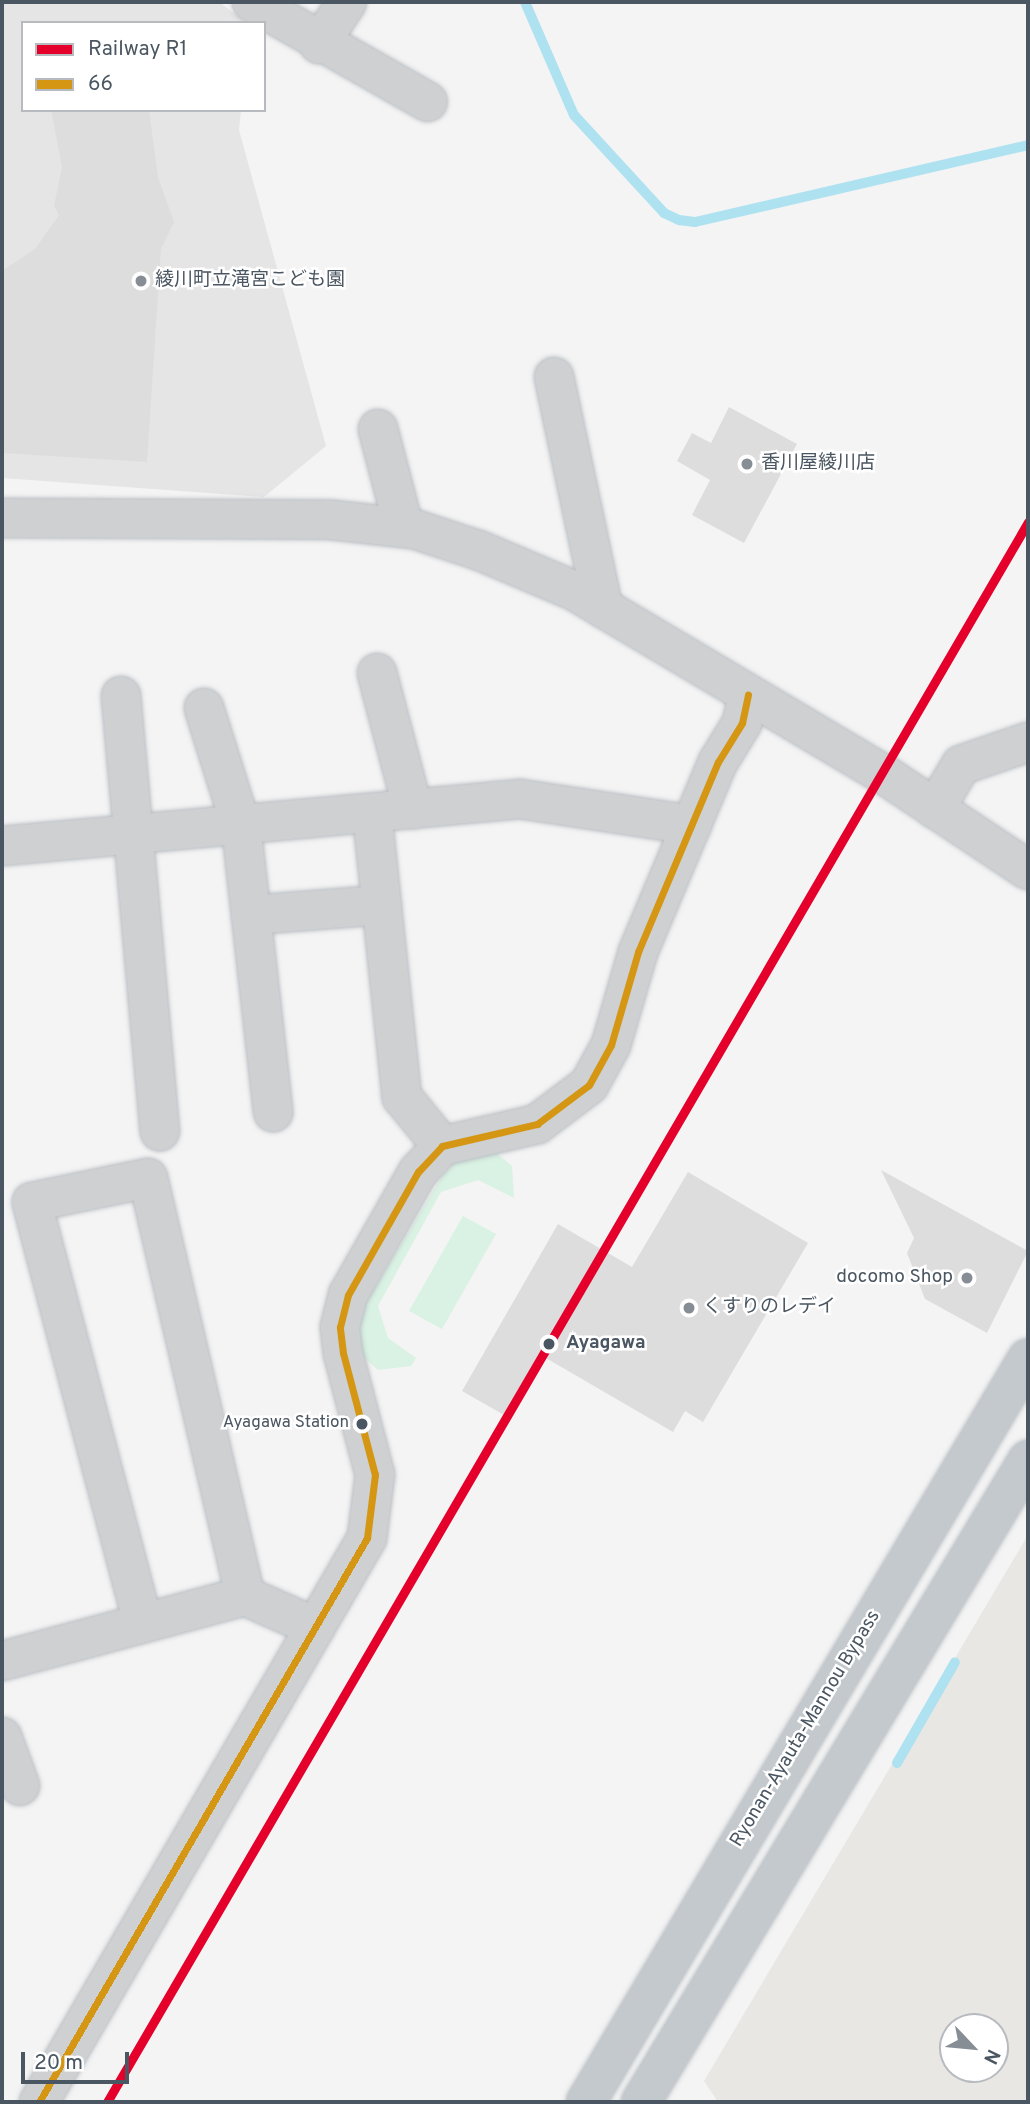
<!DOCTYPE html>
<html>
<head>
<meta charset="utf-8">
<style>
	body { margin:0 }
	#map { position:relative; width:1030px; height:2104px; overflow:hidden; background:#f4f4f4; font-family:Overpass,"Noto Sans JP",sans-serif }
	div>[style] { position:absolute }
	.commercial>* { inset:0; background:#e8e7e3 }
	.education>* { inset:0; background:#e6e5e6 }
	.green>* { inset:0; background:#d9f2e3 }
	.stream>* { height:10px; margin:-5px; padding:0 5px; transform-origin:5px; border-radius:5px; background:#aee2f0 }
	.building>* { inset:0; background:#ddddde }
	.roads { filter:drop-shadow(0 0 2px #b9bec3) drop-shadow(0 0 2px #b9bec3) }
	.minor>* { height:38px; margin:-19px; padding:0 19px; transform-origin:19px; border-radius:19px; background:#ced0d2 }
	.tertiary>* { height:38px; margin:-19px; padding:0 19px; transform-origin:19px; border-radius:19px; background:#ced0d2 }
	.trunk>* { height:38px; margin:-19px; padding:0 19px; transform-origin:19px; border-radius:19px; background:#c4c9cd }
	.bus-1>* { height:7px; margin:-3.5px; padding:0 3.5px; transform-origin:3.5px; border-radius:3.5px; background:#d49613 }
	.rail-1>* { height:9px; margin:-4.5px; padding:0 4.5px; transform-origin:4.5px; border-radius:4.5px; background:#e4002b }
	.dots>* { width:19px; height:19px; translate:-50% -50%; box-sizing:border-box; border:4px solid #fff; border-radius:50% }
	span { translate:-50% -50%; white-space:nowrap; text-align:center; line-height:1.15; -webkit-text-stroke:5px #fff; paint-order:stroke }
	.bus-label { font-size:17px; color:#4a5661 }
	.right { translate:-100% -50%; text-align:right }
	.poi-label { font-size:19px; color:#4a5661 }
	.left { translate:0 -50%; text-align:left }
	.stop-label { font-size:19px; color:#4a5661; font-weight:700 }
	.street-label { font-size:19px; color:#4a5661 }
	.frame { position:absolute; inset:0; border:4px solid #4a5661; pointer-events:none }
	.legend { position:absolute; left:21px; top:21px; width:245px; height:91px; box-sizing:border-box; background:#fff; border:2px solid #b7bbc0; margin:0; padding:9px 12px; list-style:none; font-size:21px; color:#4a5661 }
	.legend li { display:flex; align-items:center; gap:14px; height:35px }
	.legend b { width:35px; border:2px solid #b7bbc0 }
	.north { position:absolute; left:939px; top:2013px; width:70px; height:70px; box-sizing:border-box; background:#fff; border:2px solid #b7bbc0; border-radius:50%; rotate:116deg; font-size:19px; font-weight:700; line-height:28px; text-align:center; color:#4a5661 }
	.north::after { content:''; display:block; margin:auto; width:24px; height:32px; background:#868d94; clip-path:polygon(50% 0,100% 100%,50% 72%,0 100%) }
	.scale { position:absolute; left:21px; top:2052px; width:108px; height:32px; box-sizing:border-box; border:4px solid #4a5661; border-top:0; padding-left:9px; font-size:21px; line-height:24px; white-space:nowrap; color:#4a5661; -webkit-text-stroke:5px #fff; paint-order:stroke }
</style>
</head>
<body>
<div id="map">
	<div class="commercial">
		<i style="clip-path:polygon(evenodd,1028px 1535px,1028px 2102px,718px 2102px,704px 2081px,1028px 1535px,953px 2027px,995px 2027px,995px 2069px,953px 2069px,953px 2027px)"></i>
	</div>
	<div class="education">
		<i style="clip-path:polygon(2px 2px,219px 2px,247px 23px,23px 23px,23px 110px,241px 110px,239px 130px,326px 446px,264px 497px,2px 478px)"></i>
	</div>
	<div class="green">
		<i style="clip-path:polygon(494px 1151px,512px 1166px,514px 1198px,478px 1180px,441px 1192px,378px 1306px,388px 1338px,416px 1358px,411px 1366px,378px 1370px,362px 1356px,358px 1334px,364px 1306px,443px 1175px,455px 1162px)"></i>
		<i style="clip-path:polygon(463px 1216px,496px 1234px,442px 1329px,409px 1311px)"></i>
	</div>
	<div class="stream">
		<i style="left:525px;top:2px;width:123px;rotate:66.6deg"></i>
		<i style="left:574px;top:115px;width:133px;rotate:47.4deg"></i>
		<i style="left:664px;top:213px;width:17px;rotate:25deg"></i>
		<i style="left:679px;top:220px;width:16px;rotate:7deg"></i>
		<i style="left:695px;top:222px;width:342px;rotate:-13deg"></i>
		<i style="left:897px;top:1763px;width:116px;rotate:-60.1deg"></i>
	</div>
	<div class="building">
		<i style="clip-path:polygon(51px 110px,149px 110px,158px 177px,174px 222px,161px 249px,147px 462px,2px 453px,2px 271px,35px 249px,59px 215px,54px 206px,62px 167px)"></i>
		<i style="clip-path:polygon(729px 407px,797px 444px,744px 543px,692px 515px,710px 480px,677px 461px,692px 433px,711px 443px)"></i>
		<i style="clip-path:polygon(881px 1170px,1028px 1251px,987px 1333px,925px 1299px,907px 1253px,914px 1238px)"></i>
		<i style="clip-path:polygon(688px 1172px,808px 1243px,703px 1422px,685px 1411px,673px 1432px,539px 1354px,504px 1415px,462px 1391px,558px 1224px,632px 1267px)"></i>
	</div>
	<div class="roads">
		<div class="minor">
			<i style="left:252px;top:2px;width:202px;rotate:29.6deg"></i>
			<i style="left:319px;top:44px;width:50px;rotate:-56.3deg"></i>
			<i style="left:554px;top:377px;width:236px;rotate:78deg"></i>
			<i style="left:378px;top:429px;width:102px;rotate:75.3deg"></i>
			<i style="left:377px;top:673px;width:141px;rotate:75.2deg"></i>
			<i style="left:121px;top:696px;width:437px;rotate:84.9deg"></i>
			<i style="left:204px;top:708px;width:123px;rotate:72.5deg"></i>
			<i style="left:241px;top:825px;width:289px;rotate:83.6deg"></i>
			<i style="left:935px;top:809px;width:51px;rotate:-59.4deg"></i>
			<i style="left:961px;top:765px;width:71px;rotate:-18.9deg"></i>
			<i style="left:372px;top:813px;width:286px;rotate:84deg"></i>
			<i style="left:402px;top:1097px;width:63px;rotate:50.8deg"></i>
			<i style="left:2px;top:846px;width:520px;rotate:-5.18deg"></i>
			<i style="left:520px;top:799px;width:174px;rotate:8.6deg"></i>
			<i style="left:251px;top:915px;width:131px;rotate:-4.4deg"></i>
			<i style="left:143px;top:1623px;width:435px;rotate:-104.8deg"></i>
			<i style="left:32px;top:1202px;width:118px;rotate:-11.7deg"></i>
			<i style="left:148px;top:1178px;width:429px;rotate:76.9deg"></i>
			<i style="left:2px;top:1737px;width:52px;rotate:69.8deg"></i>
		</div>
		<div class="tertiary">
			<i style="left:2px;top:518px;width:330px;rotate:0.3deg"></i>
			<i style="left:332px;top:520px;width:82px;rotate:6.3deg"></i>
			<i style="left:414px;top:529px;width:67px;rotate:18.2deg"></i>
			<i style="left:478px;top:550px;width:105px;rotate:22.9deg"></i>
			<i style="left:575px;top:591px;width:357px;rotate:30.7deg"></i>
			<i style="left:882px;top:773px;width:175px;rotate:33.6deg"></i>
			<i style="left:2px;top:1661px;width:252px;rotate:-15deg"></i>
			<i style="left:245px;top:1596px;width:77px;rotate:23.9deg"></i>
			<i style="left:39px;top:2102px;width:652px;rotate:-59.82deg"></i>
			<i style="left:367px;top:1538px;width:64px;rotate:-82.8deg"></i>
			<i style="left:375px;top:1475px;width:126px;rotate:-104.7deg"></i>
			<i style="left:343px;top:1353px;width:26px;rotate:-97deg"></i>
			<i style="left:340px;top:1327px;width:33px;rotate:-76deg"></i>
			<i style="left:348px;top:1295px;width:142px;rotate:-60.4deg"></i>
			<i style="left:418px;top:1172px;width:35px;rotate:-47deg"></i>
			<i style="left:442px;top:1146px;width:98px;rotate:-13deg"></i>
			<i style="left:537px;top:1124px;width:65px;rotate:-36.9deg"></i>
			<i style="left:589px;top:1085px;width:46px;rotate:-61.2deg"></i>
			<i style="left:611px;top:1045px;width:97px;rotate:-73.8deg"></i>
			<i style="left:638px;top:952px;width:206px;rotate:-67.2deg"></i>
			<i style="left:718px;top:762px;width:46px;rotate:-58.4deg"></i>
			<i style="left:742px;top:723px;width:29px;rotate:-78deg"></i>
		</div>
		<div class="trunk">
			<i style="left:586px;top:2102px;width:865px;rotate:-59.29deg"></i>
			<i style="left:641px;top:2102px;width:750px;rotate:-58.92deg"></i>
		</div>
	</div>
	<div class="bus-1">
		<i style="left:39px;top:2102px;width:652px;rotate:-59.82deg"></i>
		<i style="left:367px;top:1538px;width:64px;rotate:-82.8deg"></i>
		<i style="left:375px;top:1475px;width:126px;rotate:-104.7deg"></i>
		<i style="left:343px;top:1353px;width:26px;rotate:-97deg"></i>
		<i style="left:340px;top:1327px;width:33px;rotate:-76deg"></i>
		<i style="left:348px;top:1295px;width:142px;rotate:-60.4deg"></i>
		<i style="left:418px;top:1172px;width:35px;rotate:-47deg"></i>
		<i style="left:442px;top:1146px;width:98px;rotate:-13deg"></i>
		<i style="left:537px;top:1124px;width:65px;rotate:-36.9deg"></i>
		<i style="left:589px;top:1085px;width:46px;rotate:-61.2deg"></i>
		<i style="left:611px;top:1045px;width:97px;rotate:-73.8deg"></i>
		<i style="left:638px;top:952px;width:206px;rotate:-67.2deg"></i>
		<i style="left:718px;top:762px;width:46px;rotate:-58.4deg"></i>
		<i style="left:742px;top:723px;width:29px;rotate:-78deg"></i>
	</div>
	<div class="rail-1">
		<i style="left:107px;top:2102px;width:1829px;rotate:-59.76deg"></i>
	</div>
	<div class="dots">
		<i style="left:141px;top:281px;background:#868d94"></i>
		<i style="left:747px;top:464px;background:#868d94"></i>
		<i style="left:967px;top:1278px;background:#868d94"></i>
		<i style="left:689px;top:1308px;background:#868d94"></i>
		<i style="left:549px;top:1344px;background:#4a5661"></i>
		<i style="left:362px;top:1424px;background:#4a5661"></i>
	</div>
	<div class="bus-label">
		<span class="right" style="left:349px;top:1424px">Ayagawa Station</span>
	</div>
	<div class="poi-label">
		<span class="left" style="left:155px;top:281px">綾川町立滝宮こども園</span>
		<span class="left" style="left:761px;top:464px">香川屋綾川店</span>
		<span class="right" style="left:953px;top:1278px">docomo Shop</span>
		<span class="left" style="left:703px;top:1308px">くすりのレデイ</span>
	</div>
	<div class="stop-label">
		<span class="left" style="left:566px;top:1344px">Ayagawa</span>
	</div>
	<div class="street-label">
		<span style="left:806px;top:1729px;rotate:-59deg">Ryonan-Ayauta-Mannou Bypass</span>
	</div>
	<div class="frame"></div>
	<ul class="legend">
	<li><b style="height:9px;background:#e4002b"></b>Railway R1</li>
	<li><b style="height:9px;background:#d49613"></b>66</li>
	</ul>
	<div class="north">N</div>
	<div class="scale">20 m</div>
</div>
</body>
</html>
